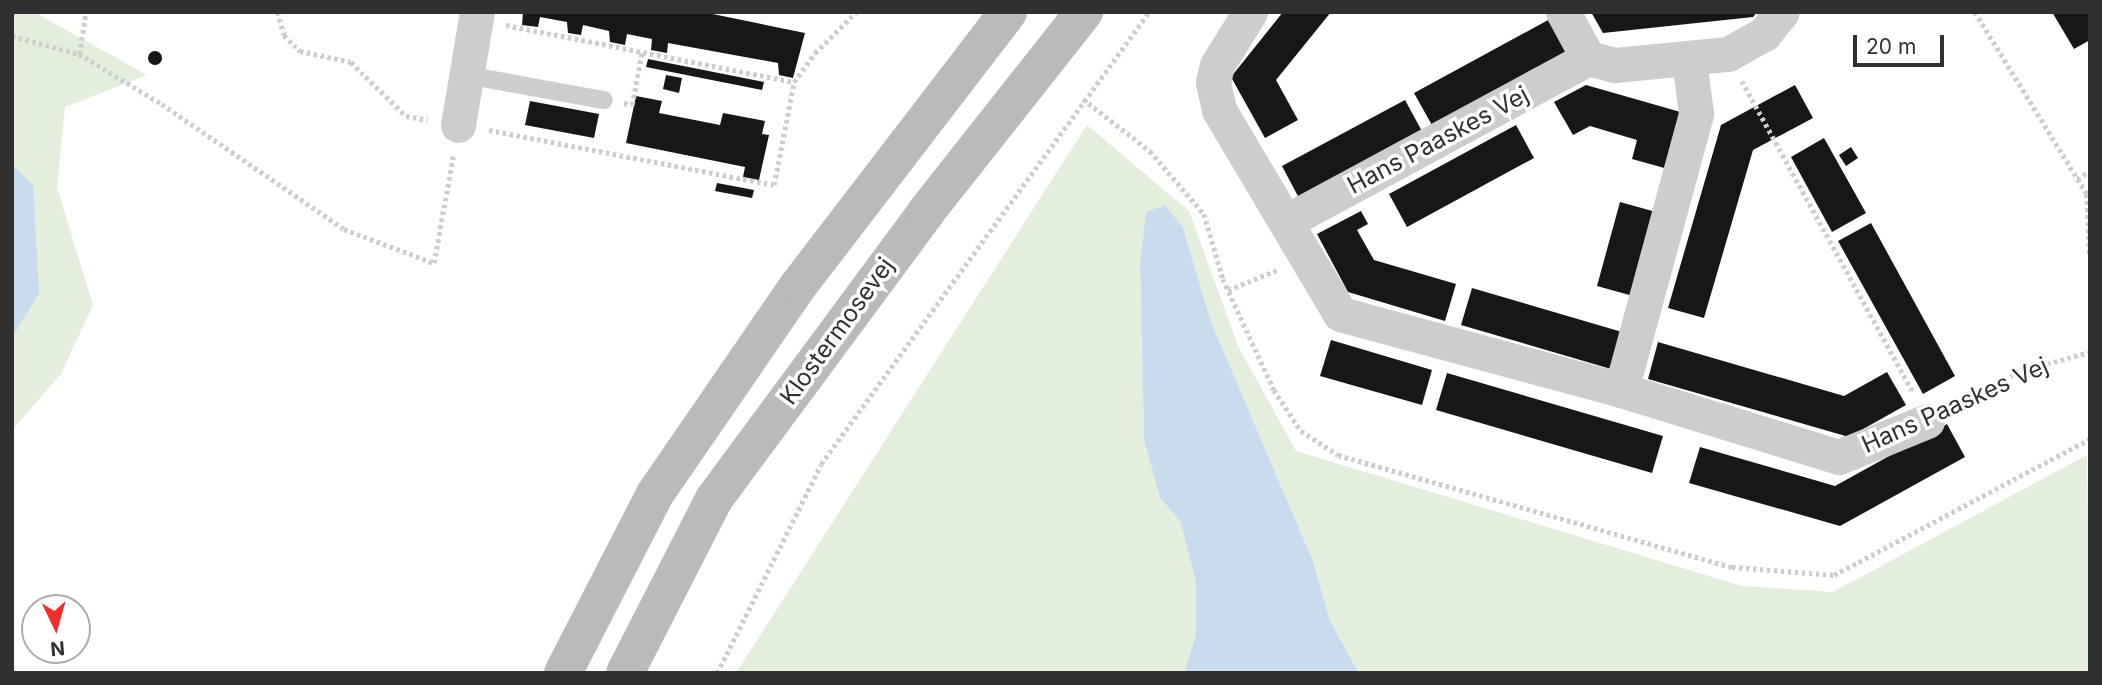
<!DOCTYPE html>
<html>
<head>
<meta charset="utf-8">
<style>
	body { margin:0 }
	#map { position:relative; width:2102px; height:685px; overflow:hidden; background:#fff; font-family:Inter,sans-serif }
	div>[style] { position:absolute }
	.green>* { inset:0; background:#e4eedd }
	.water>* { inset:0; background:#c9dcee }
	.building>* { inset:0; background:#171717 }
	.round { border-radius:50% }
	.path>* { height:4.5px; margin-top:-2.25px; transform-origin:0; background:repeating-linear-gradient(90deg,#cdcdcd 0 3.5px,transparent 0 7px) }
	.lane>* { height:18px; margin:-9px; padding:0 9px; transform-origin:9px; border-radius:9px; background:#cdcdcd }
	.street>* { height:35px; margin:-17.5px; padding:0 17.5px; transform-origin:17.5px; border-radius:17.5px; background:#cdcdcd }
	.secondary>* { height:38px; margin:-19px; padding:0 19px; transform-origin:19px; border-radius:19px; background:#bababa }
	span { translate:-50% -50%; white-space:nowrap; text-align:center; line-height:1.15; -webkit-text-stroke:7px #fff; paint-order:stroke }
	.street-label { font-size:24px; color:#303030 }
	.frame { position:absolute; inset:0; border:14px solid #303030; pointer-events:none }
	.north { position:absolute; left:21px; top:594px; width:70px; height:70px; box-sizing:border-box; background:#fff; border:2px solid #acacac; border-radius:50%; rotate:175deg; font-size:19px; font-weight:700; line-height:28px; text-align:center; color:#303030 }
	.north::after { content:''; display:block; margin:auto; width:24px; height:32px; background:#ef302a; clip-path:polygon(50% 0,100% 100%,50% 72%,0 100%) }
	.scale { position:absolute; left:1853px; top:35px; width:91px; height:32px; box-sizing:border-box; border:4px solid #303030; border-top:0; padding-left:9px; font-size:21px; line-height:24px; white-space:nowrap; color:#303030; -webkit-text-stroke:5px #fff; paint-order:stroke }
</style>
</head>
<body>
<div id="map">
	<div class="green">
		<i style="clip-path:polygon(12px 12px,34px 12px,147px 75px,65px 107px,57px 187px,93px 305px,61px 374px,12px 430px,12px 338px,33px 185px,12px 164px)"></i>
		<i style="clip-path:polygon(1087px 125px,1189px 211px,1238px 346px,1296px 451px,1742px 586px,1833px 592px,2087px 455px,2090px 673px,1359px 673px,1330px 621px,1313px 561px,1211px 322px,1183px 228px,1146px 212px,1140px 262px,1144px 440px,1160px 498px,1180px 521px,1196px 582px,1196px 634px,1184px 673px,736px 673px)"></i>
	</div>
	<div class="water">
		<i style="clip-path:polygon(12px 164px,33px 185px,39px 293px,12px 338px)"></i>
		<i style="clip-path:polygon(1165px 205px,1183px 228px,1211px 322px,1313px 561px,1330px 621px,1359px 673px,1184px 673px,1196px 634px,1196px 582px,1180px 521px,1160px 498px,1144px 440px,1140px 262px,1146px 212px)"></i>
	</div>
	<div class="building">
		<i style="clip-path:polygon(523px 12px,703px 12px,805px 33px,793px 78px,779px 75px,778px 63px,668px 43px,667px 53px,651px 50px,652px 39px,627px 34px,625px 45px,610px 42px,609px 31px,583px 25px,581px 35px,568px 33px,567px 22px,540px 17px,538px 27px,522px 25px)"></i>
		<i style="clip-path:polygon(1283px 12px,1331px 12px,1276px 80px,1298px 120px,1265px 138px,1231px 77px)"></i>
		<i style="clip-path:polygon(1591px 12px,1757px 12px,1753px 17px,1603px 33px)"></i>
		<i style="clip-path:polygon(2052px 12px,2090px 12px,2090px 40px,2074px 49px)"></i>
		<i style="clip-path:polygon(1550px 19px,1568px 52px,1433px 127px,1414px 93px)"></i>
		<i class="round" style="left:148px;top:51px;width:14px;height:14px"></i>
		<i style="clip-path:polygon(648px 59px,764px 82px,762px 90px,646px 67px)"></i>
		<i style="clip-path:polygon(666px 75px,682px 78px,679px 93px,663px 89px)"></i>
		<i style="clip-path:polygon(1586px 85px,1684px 113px,1668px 169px,1632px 159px,1637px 140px,1590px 126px,1573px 135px,1554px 102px)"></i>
		<i style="clip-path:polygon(1795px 85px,1813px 118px,1753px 150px,1704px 318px,1668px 308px,1721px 125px)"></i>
		<i style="clip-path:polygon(636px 96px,662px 101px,659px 113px,720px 125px,723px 113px,765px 121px,762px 134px,769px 135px,759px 180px,743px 177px,745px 167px,626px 143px)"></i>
		<i style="clip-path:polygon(1405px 100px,1423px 133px,1300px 200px,1282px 166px)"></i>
		<i style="clip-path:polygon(530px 101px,599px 114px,594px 138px,525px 125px)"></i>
		<i style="clip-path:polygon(1516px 125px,1534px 158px,1407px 227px,1389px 194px)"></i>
		<i style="clip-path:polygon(1824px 138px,1866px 213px,1832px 232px,1791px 157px)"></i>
		<i style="clip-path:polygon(1851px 147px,1858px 158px,1846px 166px,1839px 155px)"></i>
		<i style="clip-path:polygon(717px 183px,754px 190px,752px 198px,715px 191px)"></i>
		<i style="clip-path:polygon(1620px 202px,1656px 212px,1633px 296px,1597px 286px)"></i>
		<i style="clip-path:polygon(1361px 211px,1368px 224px,1357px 230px,1374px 260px,1456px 284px,1445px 321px,1348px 292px,1317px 234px)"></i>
		<i style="clip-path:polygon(1871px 223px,1955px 376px,1923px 394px,1838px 241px)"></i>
		<i style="clip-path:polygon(1472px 288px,1622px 332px,1611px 369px,1461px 325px)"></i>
		<i style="clip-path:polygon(1331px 340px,1432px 370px,1422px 405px,1320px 376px)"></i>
		<i style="clip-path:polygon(1658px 342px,1844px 396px,1887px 372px,1906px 405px,1849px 437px,1648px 379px)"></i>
		<i style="clip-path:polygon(1447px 373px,1663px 436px,1652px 473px,1436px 410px)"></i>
		<i style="clip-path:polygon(1947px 424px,1965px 457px,1840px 526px,1689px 483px,1700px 447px,1835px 486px)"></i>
	</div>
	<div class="path">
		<i style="left:278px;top:12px;width:24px;rotate:75deg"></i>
		<i style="left:284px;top:35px;width:23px;rotate:45deg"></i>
		<i style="left:300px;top:51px;width:52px;rotate:12.2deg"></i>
		<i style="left:351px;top:62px;width:77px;rotate:44.5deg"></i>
		<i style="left:406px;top:116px;width:22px;rotate:10deg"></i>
		<i style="left:1975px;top:12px;width:214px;rotate:58.4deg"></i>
		<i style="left:2087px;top:194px;width:63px;rotate:87.3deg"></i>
		<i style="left:506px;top:25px;width:294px;rotate:11.2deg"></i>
		<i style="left:12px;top:36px;width:69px;rotate:15deg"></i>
		<i style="left:79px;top:54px;width:97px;rotate:31.1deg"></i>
		<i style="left:162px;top:104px;width:221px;rotate:34.5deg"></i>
		<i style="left:344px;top:229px;width:96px;rotate:20.7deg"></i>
		<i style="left:434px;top:263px;width:109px;rotate:-79.9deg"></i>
		<i style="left:79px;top:54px;width:43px;rotate:-80.5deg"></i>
		<i style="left:1742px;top:81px;width:355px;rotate:61.2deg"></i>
		<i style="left:1083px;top:99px;width:85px;rotate:37.8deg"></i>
		<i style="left:1150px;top:151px;width:83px;rotate:49.4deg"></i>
		<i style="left:1204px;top:214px;width:68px;rotate:73.7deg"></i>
		<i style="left:1223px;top:279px;width:122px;rotate:65.3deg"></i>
		<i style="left:1274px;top:390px;width:49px;rotate:56.6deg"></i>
		<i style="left:1301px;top:431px;width:44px;rotate:33deg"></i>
		<i style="left:1338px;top:455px;width:410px;rotate:15.9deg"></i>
		<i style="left:1732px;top:567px;width:102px;rotate:4.5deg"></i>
		<i style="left:1834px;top:575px;width:290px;rotate:-28deg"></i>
		<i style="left:624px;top:103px;width:8px;rotate:14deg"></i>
		<i style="left:632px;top:105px;width:54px;rotate:-79.3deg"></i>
		<i style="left:489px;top:130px;width:290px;rotate:10.9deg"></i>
		<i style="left:774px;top:185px;width:105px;rotate:-79deg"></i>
		<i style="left:794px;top:82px;width:36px;rotate:-54deg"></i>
		<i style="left:815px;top:53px;width:58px;rotate:-45deg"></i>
		<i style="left:2077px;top:179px;width:15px;rotate:-32deg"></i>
		<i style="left:1228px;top:290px;width:53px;rotate:-22.2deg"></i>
		<i style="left:1955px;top:406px;width:74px;rotate:-28.3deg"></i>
		<i style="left:2020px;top:371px;width:73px;rotate:-15.2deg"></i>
		<i style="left:717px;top:673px;width:233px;rotate:-63.5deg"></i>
		<i style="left:821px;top:464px;width:558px;rotate:-54.03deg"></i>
	</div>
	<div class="lane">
		<i style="left:466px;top:75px;width:140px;rotate:10.3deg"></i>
	</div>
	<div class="street">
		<i style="left:1250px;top:12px;width:62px;rotate:121.9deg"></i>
		<i style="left:1217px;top:65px;width:18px;rotate:103deg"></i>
		<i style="left:1213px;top:83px;width:28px;rotate:77deg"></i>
		<i style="left:1219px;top:110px;width:237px;rotate:59.3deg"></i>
		<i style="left:1340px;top:314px;width:291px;rotate:15.1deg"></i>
		<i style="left:1621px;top:390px;width:228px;rotate:17.1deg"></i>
		<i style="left:1839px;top:457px;width:95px;rotate:-22.2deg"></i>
		<i style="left:1563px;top:12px;width:52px;rotate:61.5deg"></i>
		<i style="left:1588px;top:58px;width:28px;rotate:15deg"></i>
		<i style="left:1615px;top:65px;width:114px;rotate:-5.6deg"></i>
		<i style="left:1728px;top:54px;width:41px;rotate:-29.1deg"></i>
		<i style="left:1764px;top:34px;width:28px;rotate:-51deg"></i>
		<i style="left:458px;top:125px;width:115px;rotate:-80.5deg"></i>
		<i style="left:1287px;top:221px;width:342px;rotate:-28.4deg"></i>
		<i style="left:1621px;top:390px;width:287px;rotate:-74.8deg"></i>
		<i style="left:1696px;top:113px;width:53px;rotate:-97.5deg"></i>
	</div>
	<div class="secondary">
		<i style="left:563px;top:673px;width:201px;rotate:-62.8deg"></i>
		<i style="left:655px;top:494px;width:252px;rotate:-55.5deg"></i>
		<i style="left:798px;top:286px;width:345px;rotate:-52.5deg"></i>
		<i style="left:625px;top:673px;width:195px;rotate:-62.9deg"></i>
		<i style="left:714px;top:499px;width:357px;rotate:-53.5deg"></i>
		<i style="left:926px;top:212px;width:255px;rotate:-51.7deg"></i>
	</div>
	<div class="street-label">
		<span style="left:1438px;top:140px;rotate:-28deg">Hans Paaskes Vej</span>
		<span style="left:837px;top:331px;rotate:-54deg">Klostermosevej</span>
		<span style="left:1955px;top:405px;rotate:-24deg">Hans Paaskes Vej</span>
	</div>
	<div class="frame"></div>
	<div class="north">N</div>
	<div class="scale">20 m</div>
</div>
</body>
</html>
